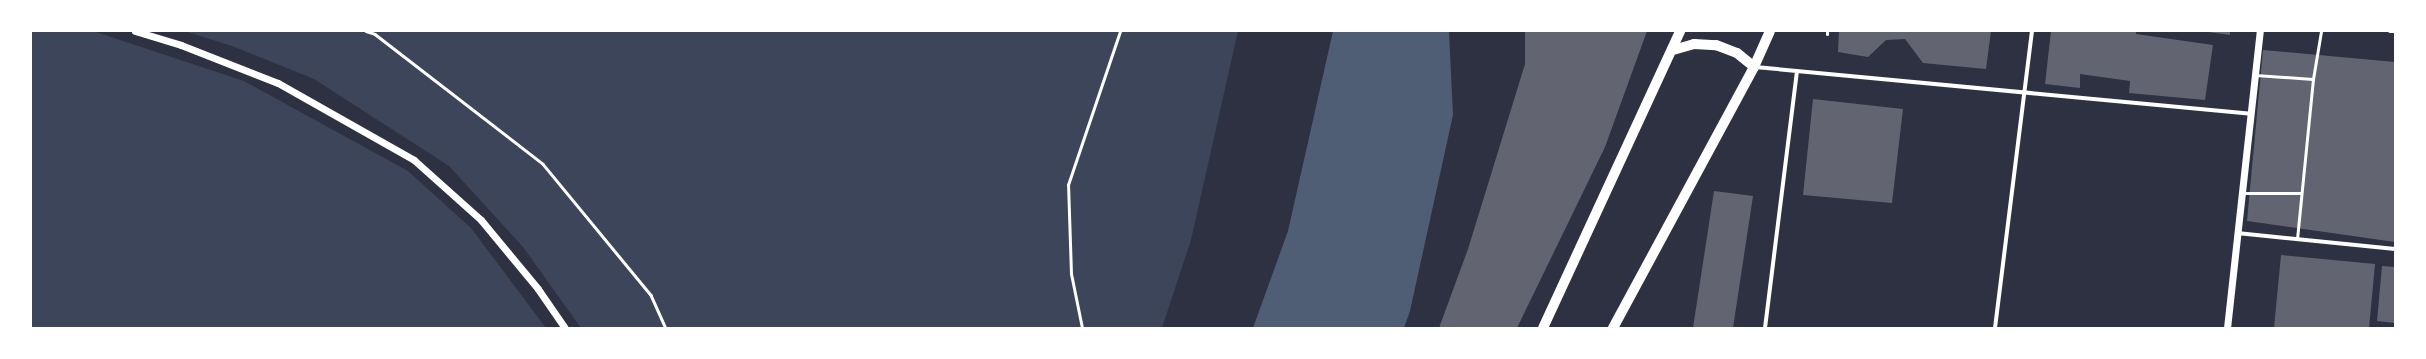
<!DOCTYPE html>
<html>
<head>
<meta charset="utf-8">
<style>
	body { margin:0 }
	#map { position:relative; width:2426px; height:359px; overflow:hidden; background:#2d3142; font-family:"PT Sans Narrow",sans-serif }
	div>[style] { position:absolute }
	.green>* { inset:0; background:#3c4559 }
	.water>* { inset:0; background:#4f5d75 }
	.building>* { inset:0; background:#626471 }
	.path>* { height:2.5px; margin:-1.25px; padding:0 1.25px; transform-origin:1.25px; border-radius:1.25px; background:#fff }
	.service>* { height:3px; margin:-1.5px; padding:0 1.5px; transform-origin:1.5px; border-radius:1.5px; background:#fff }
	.minor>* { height:4px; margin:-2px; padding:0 2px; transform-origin:2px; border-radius:2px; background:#fff }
	.tertiary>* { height:7px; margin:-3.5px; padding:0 3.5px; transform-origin:3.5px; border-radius:3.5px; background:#fff }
	.primary>* { height:10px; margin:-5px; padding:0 5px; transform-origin:5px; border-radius:5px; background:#fff }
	span { translate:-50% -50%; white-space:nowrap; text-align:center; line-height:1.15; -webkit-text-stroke:4px #fff; paint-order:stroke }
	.frame { position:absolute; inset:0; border:32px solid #fff; pointer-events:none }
</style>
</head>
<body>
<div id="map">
	<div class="green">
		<i style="clip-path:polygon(31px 31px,93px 31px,244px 81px,408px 171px,471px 228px,546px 328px,31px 328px)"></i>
		<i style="clip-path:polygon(184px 31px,1238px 31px,1191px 240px,1162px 328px,581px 328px,523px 247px,449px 166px,314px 79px,232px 46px)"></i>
	</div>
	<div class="water">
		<i style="clip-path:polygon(1333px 31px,1449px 31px,1453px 115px,1410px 311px,1404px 328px,1253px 328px,1288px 231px)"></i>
	</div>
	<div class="building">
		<i style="clip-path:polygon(1525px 31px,1647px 31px,1605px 147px,1517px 328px,1439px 328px,1468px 249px,1525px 64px)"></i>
		<i style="clip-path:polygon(1839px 31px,1991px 31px,1986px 69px,1923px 63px,1905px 39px,1886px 40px,1868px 57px,1838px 52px)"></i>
		<i style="clip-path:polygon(2051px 31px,2136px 31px,2136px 34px,2213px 45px,2205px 100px,2129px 93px,2130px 81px,2080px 74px,2080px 88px,2045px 84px)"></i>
		<i style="clip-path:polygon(2201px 31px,2230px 31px,2230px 35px)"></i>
		<i style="clip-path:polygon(2263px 50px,2395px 62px,2395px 242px,2247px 221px)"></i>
		<i style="clip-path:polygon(1813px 99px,1903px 109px,1892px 203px,1803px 195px)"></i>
		<i style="clip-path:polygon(1714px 191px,1753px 196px,1733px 328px,1693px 328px)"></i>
		<i style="clip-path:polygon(2281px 255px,2375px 264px,2369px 328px,2274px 328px)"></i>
		<i style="clip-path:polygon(2382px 266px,2395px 267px,2395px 323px,2377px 321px)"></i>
	</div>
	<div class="path">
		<i style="left:366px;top:31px;width:9px;rotate:18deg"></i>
		<i style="left:375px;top:34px;width:212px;rotate:37.7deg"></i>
		<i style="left:543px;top:164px;width:170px;rotate:50.5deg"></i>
		<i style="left:651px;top:295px;width:36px;rotate:66deg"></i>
		<i style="left:1082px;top:328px;width:55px;rotate:-101.5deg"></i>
		<i style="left:1071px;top:274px;width:89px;rotate:-91.9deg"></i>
		<i style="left:1068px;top:185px;width:163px;rotate:-71.3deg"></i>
	</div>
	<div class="service">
		<i style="left:1827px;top:34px;width:3px;rotate:-90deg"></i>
		<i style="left:2255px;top:75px;width:58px;rotate:3.9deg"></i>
		<i style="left:2242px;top:193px;width:59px"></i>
		<i style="left:2297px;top:239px;width:161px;rotate:-84.3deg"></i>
		<i style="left:2313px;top:79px;width:49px;rotate:-80.5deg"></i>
	</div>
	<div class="minor">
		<i style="left:2390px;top:31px;width:5px"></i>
		<i style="left:1755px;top:67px;width:498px;rotate:5.4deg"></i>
		<i style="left:2237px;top:233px;width:159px;rotate:5.8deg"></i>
		<i style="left:1765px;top:328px;width:259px;rotate:-82.9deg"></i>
		<i style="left:1995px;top:328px;width:299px;rotate:-82.9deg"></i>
	</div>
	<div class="tertiary">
		<i style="left:135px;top:31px;width:48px;rotate:16.9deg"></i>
		<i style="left:181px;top:45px;width:104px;rotate:21.4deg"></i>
		<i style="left:278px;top:83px;width:156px;rotate:29.5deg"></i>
		<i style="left:414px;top:160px;width:90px;rotate:41.8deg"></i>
		<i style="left:481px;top:220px;width:89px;rotate:50.4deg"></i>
		<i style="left:538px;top:289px;width:47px;rotate:55.3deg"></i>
		<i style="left:2227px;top:328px;width:299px;rotate:-83.7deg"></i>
	</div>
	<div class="primary">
		<i style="left:1673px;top:50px;width:22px;rotate:-16deg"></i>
		<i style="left:1694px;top:44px;width:22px;rotate:3deg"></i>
		<i style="left:1716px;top:45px;width:22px;rotate:21deg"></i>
		<i style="left:1737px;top:53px;width:22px;rotate:39deg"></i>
		<i style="left:1543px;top:328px;width:327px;rotate:-65.2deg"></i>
		<i style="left:1613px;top:328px;width:297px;rotate:-61.6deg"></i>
		<i style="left:1754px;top:67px;width:39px;rotate:-66deg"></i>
	</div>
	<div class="frame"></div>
</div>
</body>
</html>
